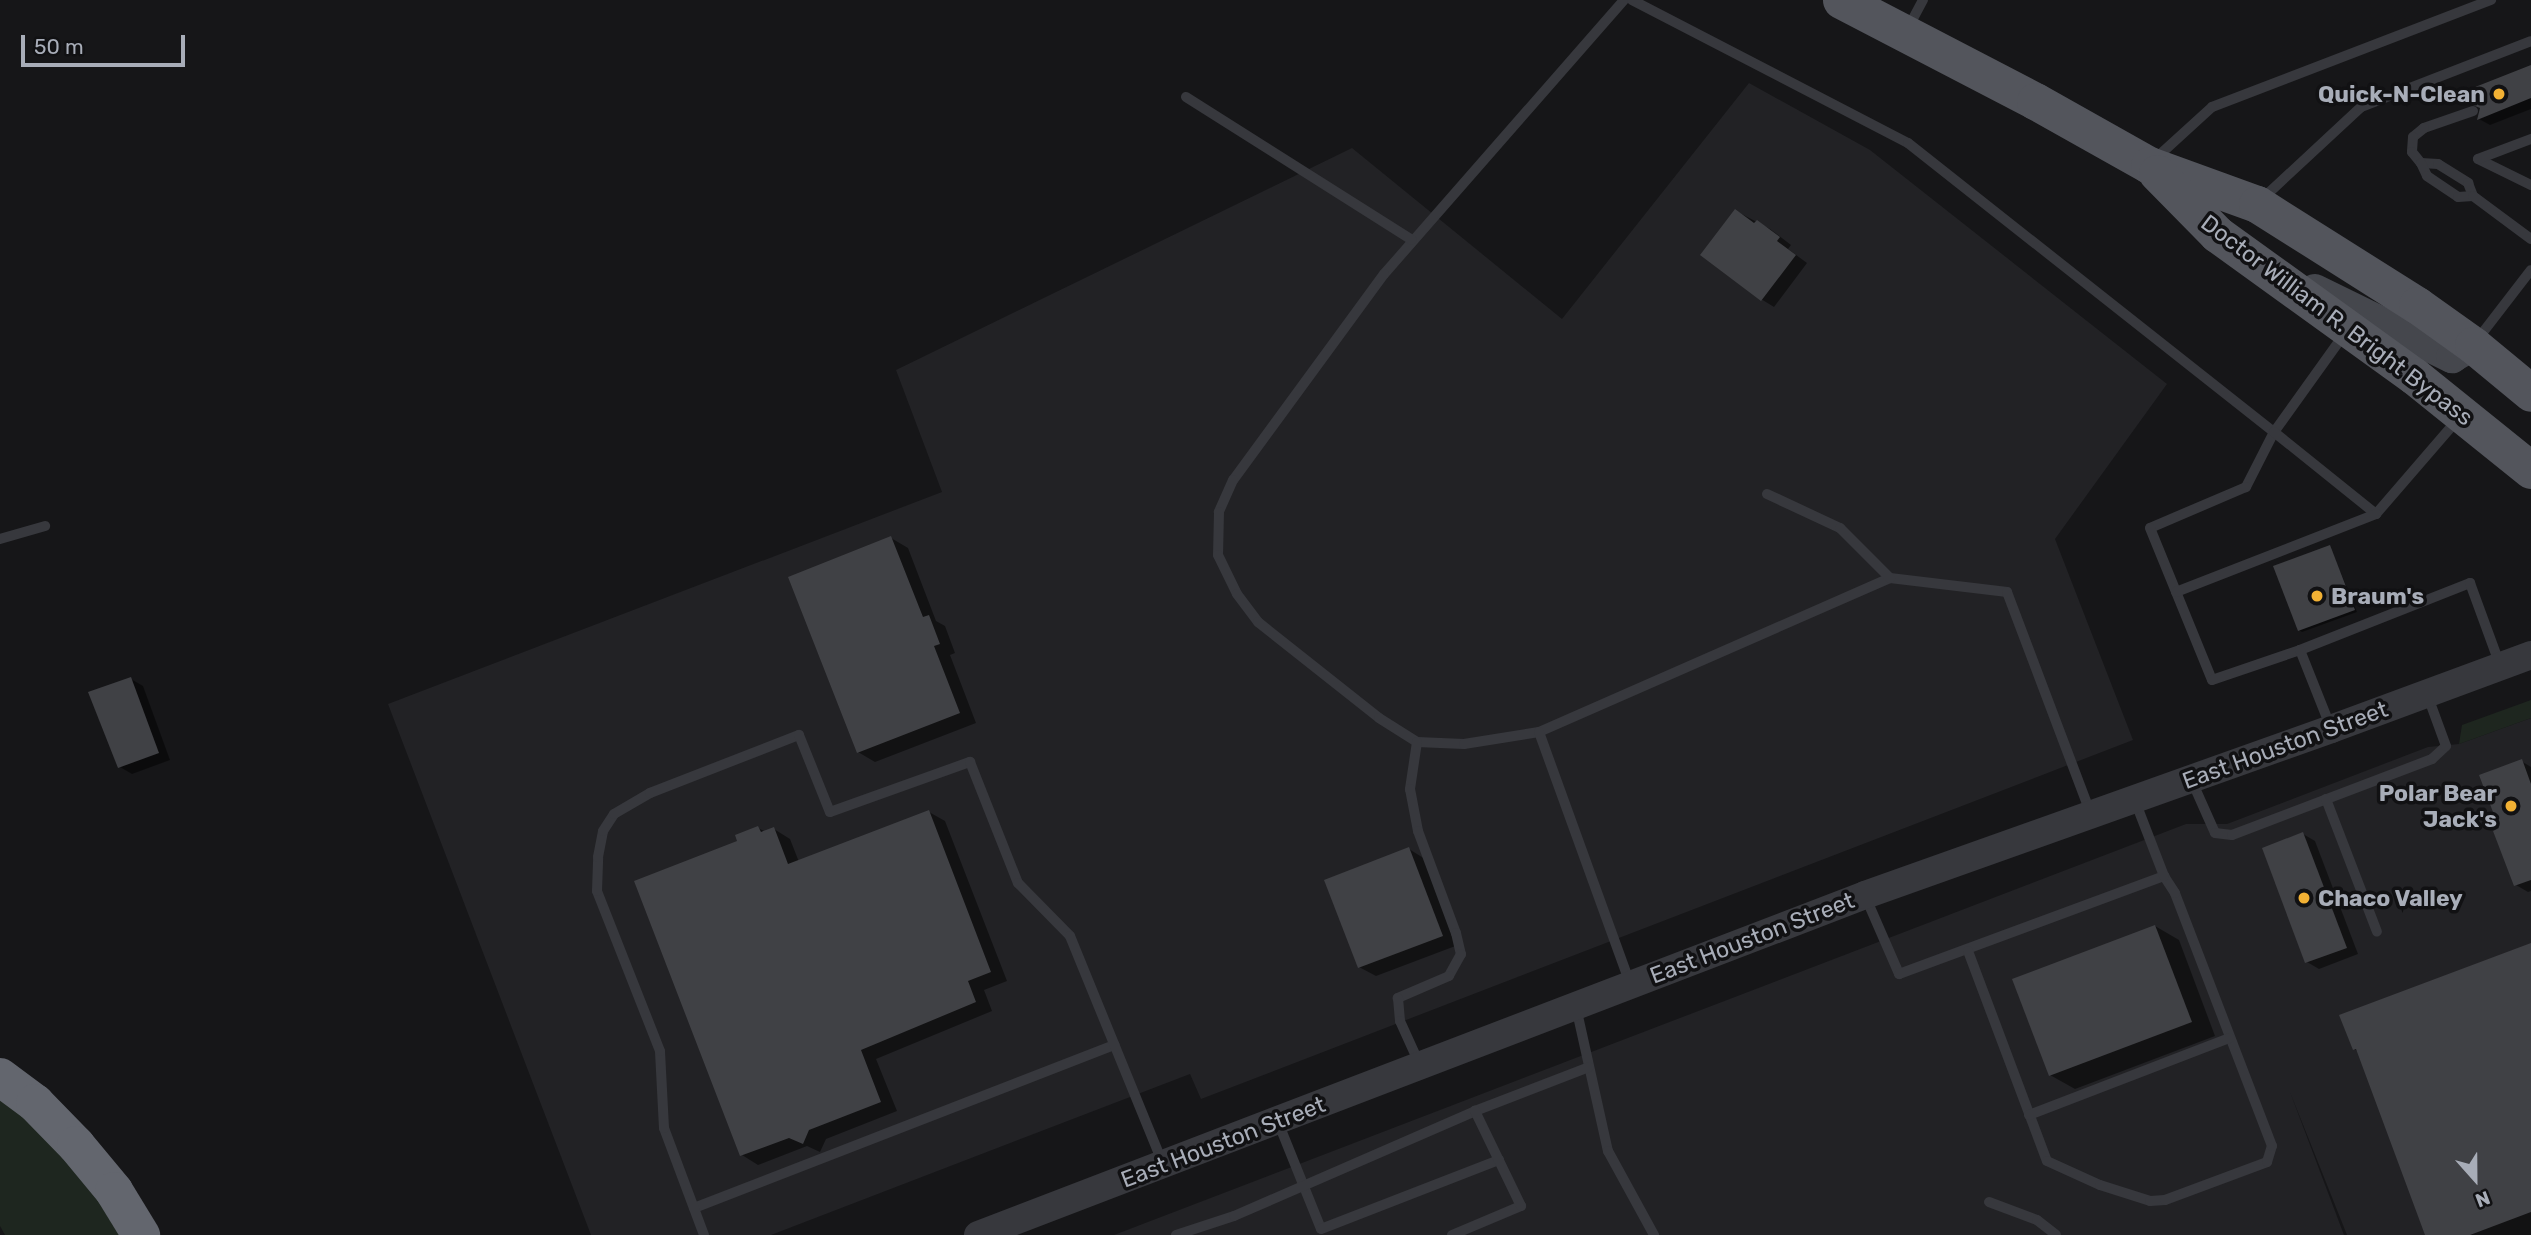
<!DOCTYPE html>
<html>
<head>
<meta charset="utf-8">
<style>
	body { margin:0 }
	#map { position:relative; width:2531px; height:1235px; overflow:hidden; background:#161618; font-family:Rubik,sans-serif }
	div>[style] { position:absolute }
	.built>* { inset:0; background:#222225 }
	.green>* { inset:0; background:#1e261f }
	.shadow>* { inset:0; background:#0007 }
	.building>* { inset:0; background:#404145 }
	.service>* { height:10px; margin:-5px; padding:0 5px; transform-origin:5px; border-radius:5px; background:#37383d }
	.tertiary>* { height:28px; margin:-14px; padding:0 14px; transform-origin:14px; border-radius:14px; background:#37383d }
	.secondary>* { height:32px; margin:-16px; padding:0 16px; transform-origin:16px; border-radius:16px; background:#45474d }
	.primary>* { height:37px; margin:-18.5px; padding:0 18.5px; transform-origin:18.5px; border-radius:18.5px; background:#53555c }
	.motorway>* { height:38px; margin:-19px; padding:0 19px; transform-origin:19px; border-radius:19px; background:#63666e }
	.dots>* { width:19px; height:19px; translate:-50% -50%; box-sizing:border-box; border:4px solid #111113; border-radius:50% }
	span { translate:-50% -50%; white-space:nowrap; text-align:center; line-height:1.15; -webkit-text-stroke:7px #111113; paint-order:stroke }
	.poi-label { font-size:23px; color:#a8adb8; font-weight:700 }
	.right { translate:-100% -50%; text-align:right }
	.left { translate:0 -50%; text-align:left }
	.street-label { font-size:23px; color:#a8adb8 }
	.north { position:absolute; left:2440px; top:1144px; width:70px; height:70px; -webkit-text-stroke:5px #111113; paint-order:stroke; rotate:159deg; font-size:19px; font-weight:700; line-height:28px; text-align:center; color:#a8adb8 }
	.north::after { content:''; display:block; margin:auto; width:24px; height:32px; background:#a8adb8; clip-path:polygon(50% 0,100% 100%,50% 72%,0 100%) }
	.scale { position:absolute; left:21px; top:35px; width:164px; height:32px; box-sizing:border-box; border:4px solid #a8adb8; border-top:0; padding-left:9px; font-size:21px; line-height:24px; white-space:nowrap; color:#a8adb8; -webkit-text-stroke:5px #111113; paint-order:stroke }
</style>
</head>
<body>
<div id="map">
	<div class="built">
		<i style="clip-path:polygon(1749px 83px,1870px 150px,2167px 384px,2055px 539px,2133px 740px,1201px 1099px,1190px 1074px,771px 1235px,591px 1235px,388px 704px,942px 492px,896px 370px,1352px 148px,1562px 319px)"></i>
		<i style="clip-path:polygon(2531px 718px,2531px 1235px,2347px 1235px,2290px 1092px,2344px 1235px,1114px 1235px,2186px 824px,2227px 824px,2428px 747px,2459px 744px)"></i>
	</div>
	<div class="green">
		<i style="clip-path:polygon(2531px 700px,2531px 718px,2459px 744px,2462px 725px)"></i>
		<i style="clip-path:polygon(0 1098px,42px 1128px,125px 1235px,5px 1235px,0 1226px)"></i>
	</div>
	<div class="shadow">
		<i style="clip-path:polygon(2531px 67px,2531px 109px,2490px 125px,2479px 119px)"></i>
		<i style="clip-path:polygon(1736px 211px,1770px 229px,1791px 245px,1788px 249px,1807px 263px,1774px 307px,1761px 299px)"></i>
		<i style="clip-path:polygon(891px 538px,908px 548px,936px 621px,945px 626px,955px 653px,950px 655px,976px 723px,875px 762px,858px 752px)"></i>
		<i style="clip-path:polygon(2330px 547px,2357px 612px,2302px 632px,2299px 630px)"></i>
		<i style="clip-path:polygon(131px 679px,143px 686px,170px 760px,132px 774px,120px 767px)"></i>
		<i style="clip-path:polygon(2521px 761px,2531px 767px,2531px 891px,2528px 892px,2516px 885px,2501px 829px)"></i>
		<i style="clip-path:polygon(929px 812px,945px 821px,1007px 981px,984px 990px,992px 1011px,876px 1059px,897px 1111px,826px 1139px,820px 1152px,807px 1146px,758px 1165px,742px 1155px,739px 842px,758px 828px,766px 832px,774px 829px,790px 839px,799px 862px)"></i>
		<i style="clip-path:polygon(2303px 834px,2315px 841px,2358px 954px,2319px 969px,2307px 962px)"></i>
		<i style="clip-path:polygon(1409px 849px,1425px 859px,1458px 945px,1376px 976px,1359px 967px)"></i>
		<i style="clip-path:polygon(2155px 926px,2179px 940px,2215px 1036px,2075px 1089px,2050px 1075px)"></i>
		<i style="clip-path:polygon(2531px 945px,2531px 1235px,2426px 1235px,2359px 1052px,2354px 1049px)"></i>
	</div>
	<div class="building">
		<i style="clip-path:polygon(2531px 65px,2531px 98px,2477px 120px,2480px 108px,2470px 104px,2465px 91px)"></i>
		<i style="clip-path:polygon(1735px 209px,1754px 223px,1757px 220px,1780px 237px,1777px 241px,1796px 255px,1761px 301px,1700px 255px)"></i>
		<i style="clip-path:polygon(891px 536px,923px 617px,929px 615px,940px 644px,934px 646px,960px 713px,857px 753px,788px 577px)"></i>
		<i style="clip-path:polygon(2330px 545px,2355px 610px,2298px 631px,2273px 566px)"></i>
		<i style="clip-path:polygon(131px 677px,159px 753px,118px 768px,88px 692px)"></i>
		<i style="clip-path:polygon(2522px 759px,2531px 784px,2531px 880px,2514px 886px,2493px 831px,2499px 828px,2479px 775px)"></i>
		<i style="clip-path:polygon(929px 810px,991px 972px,968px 981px,976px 1002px,861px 1050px,881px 1102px,809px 1130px,803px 1144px,789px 1138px,740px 1156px,634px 881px,737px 841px,735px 835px,758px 826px,761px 832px,774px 827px,788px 864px)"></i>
		<i style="clip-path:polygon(2303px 832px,2347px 948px,2305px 963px,2262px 848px)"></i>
		<i style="clip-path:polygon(1409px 847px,1443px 936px,1358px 968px,1324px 880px)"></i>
		<i style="clip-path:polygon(2155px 925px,2192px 1022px,2049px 1076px,2012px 979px)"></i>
		<i style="clip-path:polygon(2531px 943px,2531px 1212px,2470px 1235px,2425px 1235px,2356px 1049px,2353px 1050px,2339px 1015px)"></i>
	</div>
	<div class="service">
		<i style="left:1624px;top:0;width:364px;rotate:131.2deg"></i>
		<i style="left:1384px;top:274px;width:255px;rotate:126.2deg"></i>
		<i style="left:1233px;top:480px;width:35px;rotate:114deg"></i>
		<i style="left:1219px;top:512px;width:43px;rotate:91.3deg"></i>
		<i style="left:1218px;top:555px;width:43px;rotate:64deg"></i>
		<i style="left:1237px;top:594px;width:35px;rotate:53deg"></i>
		<i style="left:1258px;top:622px;width:154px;rotate:38.4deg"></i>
		<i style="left:1379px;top:718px;width:45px;rotate:32.3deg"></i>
		<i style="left:1417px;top:742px;width:47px;rotate:2.4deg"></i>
		<i style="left:1464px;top:744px;width:76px;rotate:-9.1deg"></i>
		<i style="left:1539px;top:732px;width:383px;rotate:-23.7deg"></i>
		<i style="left:1890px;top:578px;width:118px;rotate:6.8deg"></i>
		<i style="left:2007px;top:592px;width:237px;rotate:69.3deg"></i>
		<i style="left:1632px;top:0;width:311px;rotate:27.4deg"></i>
		<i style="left:1908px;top:143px;width:466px;rotate:38.3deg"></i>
		<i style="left:2274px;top:432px;width:62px;rotate:117deg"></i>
		<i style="left:2246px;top:487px;width:104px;rotate:156.9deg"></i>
		<i style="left:2150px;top:528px;width:164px;rotate:67.8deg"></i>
		<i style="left:2212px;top:680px;width:93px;rotate:-18.8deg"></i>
		<i style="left:2300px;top:650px;width:183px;rotate:-21.5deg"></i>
		<i style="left:2470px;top:583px;width:87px;rotate:69.9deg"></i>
		<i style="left:1907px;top:30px;width:34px;rotate:-62deg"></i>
		<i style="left:1186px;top:97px;width:267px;rotate:32.3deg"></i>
		<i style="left:2473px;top:111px;width:52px;rotate:160.9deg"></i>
		<i style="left:2424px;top:128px;width:14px;rotate:141deg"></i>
		<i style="left:2413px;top:137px;width:15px;rotate:94deg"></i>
		<i style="left:2412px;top:152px;width:14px;rotate:51deg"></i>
		<i style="left:2421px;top:163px;width:17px;rotate:3deg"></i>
		<i style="left:2438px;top:164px;width:36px;rotate:32deg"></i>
		<i style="left:2468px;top:183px;width:14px;rotate:69deg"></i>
		<i style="left:2155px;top:159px;width:77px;rotate:-42.4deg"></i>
		<i style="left:2212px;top:107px;width:299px;rotate:-21deg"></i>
		<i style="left:2478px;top:159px;width:59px;rotate:26.1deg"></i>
		<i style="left:2478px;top:159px;width:57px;rotate:-20.7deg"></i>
		<i style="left:2421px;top:163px;width:14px;rotate:65deg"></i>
		<i style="left:2427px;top:176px;width:37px;rotate:34deg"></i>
		<i style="left:2458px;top:197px;width:15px;rotate:-4deg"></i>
		<i style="left:2473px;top:196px;width:72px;rotate:36.6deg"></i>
		<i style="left:2261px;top:200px;width:137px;rotate:-42.9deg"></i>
		<i style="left:2361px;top:107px;width:182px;rotate:-21.2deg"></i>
		<i style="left:2345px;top:333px;width:122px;rotate:125.6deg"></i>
		<i style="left:2274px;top:432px;width:131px;rotate:38.8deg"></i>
		<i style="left:2376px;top:514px;width:125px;rotate:-49.2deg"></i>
		<i style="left:2477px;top:340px;width:88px;rotate:-52.4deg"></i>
		<i style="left:1767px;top:494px;width:81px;rotate:25deg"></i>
		<i style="left:1840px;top:528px;width:71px;rotate:45deg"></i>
		<i style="left:0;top:539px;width:47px;rotate:-16.1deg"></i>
		<i style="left:2176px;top:592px;width:215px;rotate:-21.3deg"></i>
		<i style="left:2300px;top:650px;width:84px;rotate:68.3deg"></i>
		<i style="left:1539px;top:732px;width:267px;rotate:70.1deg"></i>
		<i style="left:1417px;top:742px;width:48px;rotate:98.5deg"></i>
		<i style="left:1410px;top:789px;width:43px;rotate:79.2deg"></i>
		<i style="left:1418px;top:831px;width:109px;rotate:69.6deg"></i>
		<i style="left:1456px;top:933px;width:22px;rotate:77deg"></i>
		<i style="left:1461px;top:954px;width:25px;rotate:119deg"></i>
		<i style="left:1449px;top:976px;width:56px;rotate:156.7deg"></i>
		<i style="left:1398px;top:998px;width:23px;rotate:85deg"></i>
		<i style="left:1400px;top:1021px;width:48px;rotate:65.6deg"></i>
		<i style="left:2191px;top:779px;width:59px;rotate:66deg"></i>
		<i style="left:2215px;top:833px;width:17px;rotate:7deg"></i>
		<i style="left:2232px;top:835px;width:214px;rotate:-20.8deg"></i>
		<i style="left:2432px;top:759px;width:19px;rotate:-43deg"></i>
		<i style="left:2446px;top:746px;width:55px;rotate:-110.1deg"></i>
		<i style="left:2326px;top:799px;width:142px;rotate:69deg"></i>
		<i style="left:1866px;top:898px;width:83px;rotate:66.5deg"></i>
		<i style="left:1899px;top:974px;width:283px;rotate:-20.3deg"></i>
		<i style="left:1968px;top:951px;width:224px;rotate:69.4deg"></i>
		<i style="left:2047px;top:1161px;width:58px;rotate:24.4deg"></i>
		<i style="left:2100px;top:1185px;width:52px;rotate:17.7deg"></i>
		<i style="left:2150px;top:1201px;width:15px;rotate:-4deg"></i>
		<i style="left:2165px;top:1200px;width:109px;rotate:-20.4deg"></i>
		<i style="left:2267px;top:1162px;width:17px;rotate:-73deg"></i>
		<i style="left:2272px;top:1146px;width:271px;rotate:-111deg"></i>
		<i style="left:2175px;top:893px;width:20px;rotate:-123deg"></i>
		<i style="left:2164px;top:876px;width:80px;rotate:-111.1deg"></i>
		<i style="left:1576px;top:1007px;width:148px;rotate:77.5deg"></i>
		<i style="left:1608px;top:1151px;width:96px;rotate:61.3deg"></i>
		<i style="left:2029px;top:1115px;width:215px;rotate:-21deg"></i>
		<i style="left:1278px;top:1122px;width:115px;rotate:68.1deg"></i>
		<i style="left:1321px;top:1229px;width:191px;rotate:-21.2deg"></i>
		<i style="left:1989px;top:1202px;width:51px;rotate:20.6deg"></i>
		<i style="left:2037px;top:1220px;width:24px;rotate:38deg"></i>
		<i style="left:694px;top:1208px;width:451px;rotate:-21.2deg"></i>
		<i style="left:704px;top:1235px;width:114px;rotate:-110.5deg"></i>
		<i style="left:664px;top:1128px;width:77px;rotate:-93deg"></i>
		<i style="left:660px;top:1051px;width:172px;rotate:-111.5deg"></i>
		<i style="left:597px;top:891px;width:34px;rotate:-88deg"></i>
		<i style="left:598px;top:857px;width:26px;rotate:-79deg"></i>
		<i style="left:603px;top:831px;width:20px;rotate:-57deg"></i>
		<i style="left:614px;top:814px;width:42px;rotate:-30.3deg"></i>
		<i style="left:650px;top:793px;width:160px;rotate:-21.3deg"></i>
		<i style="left:799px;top:735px;width:83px;rotate:68.1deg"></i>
		<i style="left:830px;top:812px;width:149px;rotate:-19.7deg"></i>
		<i style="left:970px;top:762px;width:130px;rotate:68.4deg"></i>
		<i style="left:1018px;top:883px;width:74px;rotate:45.5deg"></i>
		<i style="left:1070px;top:936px;width:244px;rotate:67.8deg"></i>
		<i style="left:1176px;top:1235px;width:61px;rotate:-18.1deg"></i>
		<i style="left:1234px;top:1216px;width:263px;rotate:-23.5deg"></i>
		<i style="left:1475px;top:1111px;width:122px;rotate:-21.1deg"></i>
		<i style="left:1452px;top:1235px;width:75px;rotate:-22.8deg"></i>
		<i style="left:1521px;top:1206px;width:106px;rotate:-115.8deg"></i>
	</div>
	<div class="tertiary">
		<i style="left:978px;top:1235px;width:950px;rotate:-20.97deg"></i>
		<i style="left:1865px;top:895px;width:495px;rotate:-19.6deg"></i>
		<i style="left:2331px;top:729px;width:213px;rotate:-20.3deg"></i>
	</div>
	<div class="secondary">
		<i style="left:2315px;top:290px;width:153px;rotate:26.1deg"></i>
		<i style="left:2452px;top:357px;width:24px;rotate:-30deg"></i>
	</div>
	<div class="primary">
		<i style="left:1841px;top:0;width:219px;rotate:27.5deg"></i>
		<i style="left:2035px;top:101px;width:131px;rotate:29.3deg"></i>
		<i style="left:2149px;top:165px;width:115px;rotate:19.9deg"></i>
		<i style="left:2257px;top:204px;width:189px;rotate:32.3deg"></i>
		<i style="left:2417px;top:305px;width:69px;rotate:35.5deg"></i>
		<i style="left:2473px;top:345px;width:75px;rotate:39.6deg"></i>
		<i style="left:2157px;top:173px;width:86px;rotate:45.5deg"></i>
		<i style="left:2217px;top:234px;width:243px;rotate:35.8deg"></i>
		<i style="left:2414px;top:376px;width:150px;rotate:38.8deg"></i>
	</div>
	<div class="motorway">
		<i style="left:0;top:1077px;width:44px;rotate:36.6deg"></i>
		<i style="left:35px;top:1103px;width:59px;rotate:45.7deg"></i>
		<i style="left:76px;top:1145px;width:60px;rotate:50.4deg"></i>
		<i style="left:114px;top:1191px;width:52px;rotate:58.5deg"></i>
	</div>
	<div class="dots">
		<i style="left:2499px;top:94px;background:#f2b134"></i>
		<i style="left:2317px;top:596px;background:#f2b134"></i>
		<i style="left:2511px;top:806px;background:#f2b134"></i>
		<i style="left:2304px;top:898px;background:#f2b134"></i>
	</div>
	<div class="poi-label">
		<span class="right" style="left:2485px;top:94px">Quick-N-Clean</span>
		<span class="left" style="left:2331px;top:596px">Braum's</span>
		<span class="right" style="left:2497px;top:806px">Polar Bear<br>Jack's</span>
		<span class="left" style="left:2318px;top:898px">Chaco Valley</span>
	</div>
	<div class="street-label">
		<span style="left:2337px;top:320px;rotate:37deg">Doctor William R. Bright Bypass</span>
		<span style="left:2285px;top:745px;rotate:-20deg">East Houston Street</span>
		<span style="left:1752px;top:938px;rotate:-21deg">East Houston Street</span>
		<span style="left:1223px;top:1142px;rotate:-21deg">East Houston Street</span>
	</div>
	<div class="north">N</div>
	<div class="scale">50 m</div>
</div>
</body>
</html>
